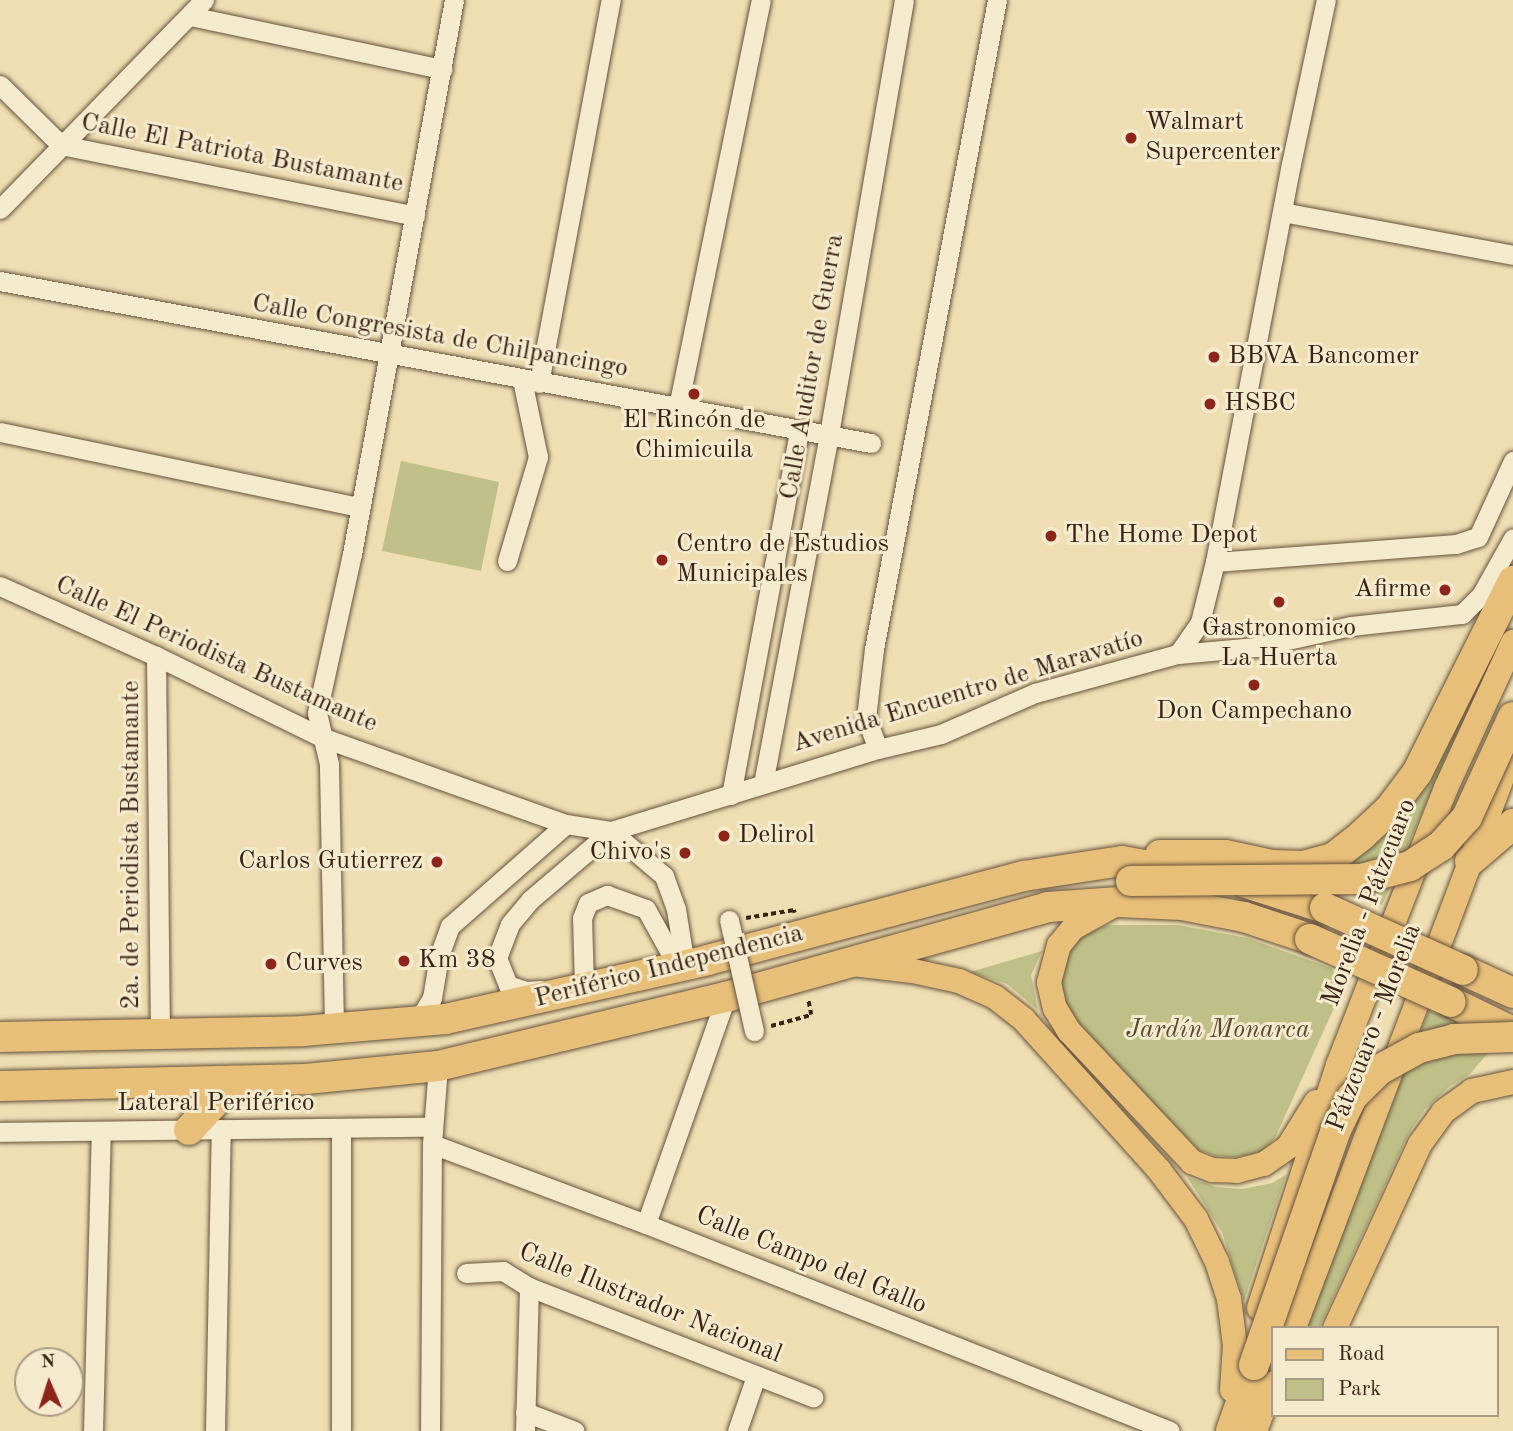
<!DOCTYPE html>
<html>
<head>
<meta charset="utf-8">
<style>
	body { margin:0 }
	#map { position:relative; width:1513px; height:1431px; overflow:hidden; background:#eedeb2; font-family:"Old Standard TT",serif }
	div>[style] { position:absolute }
	.green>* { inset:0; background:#bec088 }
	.path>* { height:3.5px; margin-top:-1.75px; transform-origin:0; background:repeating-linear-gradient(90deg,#392316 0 5px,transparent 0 8.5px) }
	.roads { filter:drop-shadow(0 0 2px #66523d) drop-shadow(0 0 2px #66523d) }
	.minor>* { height:19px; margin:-9.5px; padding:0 9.5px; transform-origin:9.5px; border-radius:9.5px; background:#f4eacd }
	.major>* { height:24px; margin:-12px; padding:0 12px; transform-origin:12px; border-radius:12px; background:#e7bf79 }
	.highway>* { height:30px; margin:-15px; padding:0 15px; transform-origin:15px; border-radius:15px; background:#e7bf79 }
	.bridges { filter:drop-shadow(0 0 2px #66523d) drop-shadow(0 0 2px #66523d) }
	.minor-bridge>* { height:19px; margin:-9.5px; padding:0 9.5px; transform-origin:9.5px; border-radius:9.5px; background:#f4eacd }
	.highway-bridge>* { height:30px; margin:-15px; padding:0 15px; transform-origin:15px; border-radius:15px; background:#e7bf79 }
	.dots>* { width:19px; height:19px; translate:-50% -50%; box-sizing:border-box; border:4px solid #f4eacd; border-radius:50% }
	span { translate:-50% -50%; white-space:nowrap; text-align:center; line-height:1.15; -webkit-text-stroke:6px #f4eacd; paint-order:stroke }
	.poi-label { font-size:26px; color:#392316 }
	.left { translate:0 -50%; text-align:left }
	.right { translate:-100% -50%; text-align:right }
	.street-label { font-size:26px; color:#392316 }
	.park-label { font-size:26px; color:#5a4a32; font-style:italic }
	.legend { position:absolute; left:1271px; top:1326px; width:228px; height:91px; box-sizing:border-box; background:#f4eacd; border:2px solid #a99a84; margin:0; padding:9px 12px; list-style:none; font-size:21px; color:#392316 }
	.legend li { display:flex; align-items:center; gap:14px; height:35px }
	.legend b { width:35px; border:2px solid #a99a84 }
	.north { position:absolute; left:14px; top:1347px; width:70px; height:70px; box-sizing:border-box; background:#f4eacd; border:2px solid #a99a84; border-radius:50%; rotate:357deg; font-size:19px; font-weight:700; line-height:28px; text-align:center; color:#392316 }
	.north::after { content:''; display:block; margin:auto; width:24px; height:32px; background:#8f2418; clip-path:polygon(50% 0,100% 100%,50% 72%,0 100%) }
</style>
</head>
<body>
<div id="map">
	<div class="green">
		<i style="clip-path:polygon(401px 461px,499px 482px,481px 571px,382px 551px)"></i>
		<i style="clip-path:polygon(1457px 716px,1463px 718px,1382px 905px,1315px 879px)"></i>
		<i style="clip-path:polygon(1108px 925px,1179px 925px,1247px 938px,1331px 968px,1344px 986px,1275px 1138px,1260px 1154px,1235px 1157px,1216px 1156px,1199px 1150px,1079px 1028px,1064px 1004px,1058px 982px,1060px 965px,1077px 936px)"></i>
		<i style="clip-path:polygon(1042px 951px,1031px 975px,1038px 1010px,1007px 984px,970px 972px)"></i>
		<i style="clip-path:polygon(1429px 1010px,1481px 1032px,1488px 1053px,1470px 1074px,1449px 1087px,1425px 1109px,1408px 1135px,1319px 1328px,1303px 1328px)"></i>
		<i style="clip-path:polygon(1286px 1175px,1244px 1301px,1222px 1232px,1187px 1177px,1216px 1187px,1242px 1189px,1272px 1183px)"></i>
	</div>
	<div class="path">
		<i style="left:746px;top:918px;width:49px;rotate:-9.5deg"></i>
		<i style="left:794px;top:910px;width:3px;rotate:72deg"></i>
		<i style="left:771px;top:1026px;width:41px;rotate:-15.4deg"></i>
		<i style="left:811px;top:1015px;width:16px;rotate:-101deg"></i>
	</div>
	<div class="roads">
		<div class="minor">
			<i style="left:190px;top:16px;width:258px;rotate:11.9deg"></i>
			<i style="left:0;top:85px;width:86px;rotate:44.5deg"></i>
			<i style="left:61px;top:145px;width:361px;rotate:11.3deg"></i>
			<i style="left:0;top:209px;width:292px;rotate:-45.7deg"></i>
			<i style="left:1282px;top:212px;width:235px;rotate:10.5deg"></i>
			<i style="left:0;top:281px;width:886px;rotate:10.54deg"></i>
			<i style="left:539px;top:383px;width:390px;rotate:-79.4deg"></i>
			<i style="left:678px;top:407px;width:415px;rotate:-78.5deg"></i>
			<i style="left:0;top:432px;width:368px;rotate:11.8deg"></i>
			<i style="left:507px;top:561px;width:109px;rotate:-73.4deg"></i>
			<i style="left:538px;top:457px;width:79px;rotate:-101.7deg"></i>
			<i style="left:1215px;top:562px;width:242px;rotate:-4.3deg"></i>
			<i style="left:1456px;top:544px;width:23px;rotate:-18deg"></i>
			<i style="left:1478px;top:537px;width:84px;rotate:-65.3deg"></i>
			<i style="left:0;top:586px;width:171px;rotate:24.2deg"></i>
			<i style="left:156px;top:656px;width:184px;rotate:26.1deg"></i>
			<i style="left:321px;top:737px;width:260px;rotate:19.6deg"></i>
			<i style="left:566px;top:824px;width:46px;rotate:8.8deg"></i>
			<i style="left:611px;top:831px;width:70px;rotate:40.3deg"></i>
			<i style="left:664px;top:876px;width:35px;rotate:70deg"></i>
			<i style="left:676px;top:909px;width:57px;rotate:80.9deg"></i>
			<i style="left:1178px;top:654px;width:39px;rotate:-55deg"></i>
			<i style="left:1200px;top:622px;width:62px;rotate:-76deg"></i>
			<i style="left:1215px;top:562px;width:405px;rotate:-79.2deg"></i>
			<i style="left:1291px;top:164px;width:168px;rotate:-78deg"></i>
			<i style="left:156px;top:656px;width:378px;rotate:89.4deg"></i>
			<i style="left:878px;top:749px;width:33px;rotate:-111deg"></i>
			<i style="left:866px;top:718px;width:69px;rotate:-83.4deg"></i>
			<i style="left:874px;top:649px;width:661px;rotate:-79.27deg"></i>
			<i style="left:763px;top:784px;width:356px;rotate:-79.3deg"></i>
			<i style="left:829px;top:434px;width:440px;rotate:-80.2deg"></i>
			<i style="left:731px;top:795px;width:371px;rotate:-79.4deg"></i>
			<i style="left:573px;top:989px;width:11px;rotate:-5deg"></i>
			<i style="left:584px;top:988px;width:70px;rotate:-91.6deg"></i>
			<i style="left:582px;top:918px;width:16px;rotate:-68deg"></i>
			<i style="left:588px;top:903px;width:21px;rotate:-23deg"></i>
			<i style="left:607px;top:895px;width:41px;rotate:19.7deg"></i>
			<i style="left:646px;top:909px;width:66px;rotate:61.1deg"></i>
			<i style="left:540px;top:990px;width:14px;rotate:176deg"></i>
			<i style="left:526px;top:991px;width:19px;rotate:-162deg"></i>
			<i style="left:508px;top:985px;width:29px;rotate:-112deg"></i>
			<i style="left:497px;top:958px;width:36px;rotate:-69deg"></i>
			<i style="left:510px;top:924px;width:31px;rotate:-50deg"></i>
			<i style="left:530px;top:900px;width:106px;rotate:-40.4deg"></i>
			<i style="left:611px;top:831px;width:279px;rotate:-17.1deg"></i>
			<i style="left:878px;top:749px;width:65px;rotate:-13.4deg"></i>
			<i style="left:941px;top:734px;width:103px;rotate:-23.6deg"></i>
			<i style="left:1035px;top:693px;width:148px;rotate:-15.3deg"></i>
			<i style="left:1178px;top:654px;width:78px;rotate:-5.1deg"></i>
			<i style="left:1256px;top:647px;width:97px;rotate:-12.5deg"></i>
			<i style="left:1351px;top:626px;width:112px;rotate:-6.2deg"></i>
			<i style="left:1462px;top:614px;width:27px;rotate:-45deg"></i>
			<i style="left:1481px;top:595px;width:65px;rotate:-60.7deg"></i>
			<i style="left:418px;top:1021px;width:27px;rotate:-59deg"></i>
			<i style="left:432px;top:998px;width:43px;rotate:-80.5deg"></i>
			<i style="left:439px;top:956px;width:32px;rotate:-70deg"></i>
			<i style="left:450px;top:926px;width:154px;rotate:-41.3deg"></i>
			<i style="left:334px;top:1027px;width:263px;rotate:-91.1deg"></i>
			<i style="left:329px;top:764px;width:52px;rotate:-103.2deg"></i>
			<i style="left:317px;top:713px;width:163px;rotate:-77.6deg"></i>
			<i style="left:352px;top:554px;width:563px;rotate:-79.57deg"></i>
			<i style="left:0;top:1132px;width:432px;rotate:-0.7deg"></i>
			<i style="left:432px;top:1144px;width:228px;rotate:20.5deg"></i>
			<i style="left:646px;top:1224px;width:563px;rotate:21.56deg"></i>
			<i style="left:646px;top:1224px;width:241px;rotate:-70.6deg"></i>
			<i style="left:466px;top:1273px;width:37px;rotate:-3deg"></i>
			<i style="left:503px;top:1271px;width:31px;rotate:32deg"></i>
			<i style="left:529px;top:1287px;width:305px;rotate:21.2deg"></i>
			<i style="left:525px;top:1412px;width:53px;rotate:20.8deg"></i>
			<i style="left:93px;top:1431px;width:300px;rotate:-88.5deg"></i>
			<i style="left:215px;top:1431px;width:302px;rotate:-88.9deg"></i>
			<i style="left:341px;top:1431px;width:302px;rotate:-90deg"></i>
			<i style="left:430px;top:1431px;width:287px;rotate:-89.6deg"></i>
			<i style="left:432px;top:1144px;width:78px;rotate:-85.6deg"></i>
			<i style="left:525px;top:1431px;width:144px;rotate:-88.4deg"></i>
			<i style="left:737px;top:1431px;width:58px;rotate:-70.9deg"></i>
		</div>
		<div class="major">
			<i style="left:1118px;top:903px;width:51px;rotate:150.9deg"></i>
			<i style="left:1073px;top:928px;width:22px;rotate:129deg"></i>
			<i style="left:1059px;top:945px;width:39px;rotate:105deg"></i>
			<i style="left:1049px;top:983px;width:26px;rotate:77deg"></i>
			<i style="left:1055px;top:1008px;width:27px;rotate:59deg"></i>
			<i style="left:1069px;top:1031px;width:180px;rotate:46.8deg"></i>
			<i style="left:1192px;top:1162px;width:22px;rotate:22deg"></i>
			<i style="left:1212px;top:1170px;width:25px;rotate:2deg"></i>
			<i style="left:1237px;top:1171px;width:28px;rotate:-15deg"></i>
			<i style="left:1264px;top:1164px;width:29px;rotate:-35deg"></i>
			<i style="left:1288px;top:1147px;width:53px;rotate:-58.1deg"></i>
			<i style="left:853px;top:964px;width:60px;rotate:6.7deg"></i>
			<i style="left:913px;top:971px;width:47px;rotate:12.3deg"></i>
			<i style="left:959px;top:981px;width:39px;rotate:24deg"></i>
			<i style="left:995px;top:997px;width:37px;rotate:38deg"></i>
			<i style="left:1024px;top:1020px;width:202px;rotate:48deg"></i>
			<i style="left:1159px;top:1170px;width:61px;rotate:52.9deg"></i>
			<i style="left:1196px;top:1219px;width:48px;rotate:64deg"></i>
			<i style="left:1217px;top:1262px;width:39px;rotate:72deg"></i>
			<i style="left:1229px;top:1299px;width:46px;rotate:82.6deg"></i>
			<i style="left:1235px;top:1345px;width:45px;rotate:93.8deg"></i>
			<i style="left:1259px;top:1308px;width:256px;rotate:-72deg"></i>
			<i style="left:1338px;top:1065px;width:297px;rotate:-68.7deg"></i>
			<i style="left:1446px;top:788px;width:161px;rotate:-65.3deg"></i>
			<i style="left:1294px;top:1328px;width:619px;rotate:-69.28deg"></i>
			<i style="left:1335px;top:1328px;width:203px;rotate:-65.2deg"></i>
			<i style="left:1420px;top:1144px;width:39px;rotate:-54deg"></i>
			<i style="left:1443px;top:1112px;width:36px;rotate:-36deg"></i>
			<i style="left:1472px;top:1091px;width:42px;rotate:-12.4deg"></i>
			<i style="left:1255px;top:1431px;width:51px;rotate:-69.4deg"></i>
		</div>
		<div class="highway">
			<i style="left:1160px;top:855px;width:65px"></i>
			<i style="left:1225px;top:855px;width:48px;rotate:12deg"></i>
			<i style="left:1272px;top:865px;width:31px;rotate:2deg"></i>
			<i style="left:1303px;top:866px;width:31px;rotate:-15deg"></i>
			<i style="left:1333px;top:858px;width:37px;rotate:-38deg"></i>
			<i style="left:1362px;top:835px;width:37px;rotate:-43deg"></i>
			<i style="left:1389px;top:810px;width:46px;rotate:-52.9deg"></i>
			<i style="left:1417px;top:773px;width:215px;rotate:-63.4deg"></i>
			<i style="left:1470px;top:861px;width:57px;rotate:-40.7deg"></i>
			<i style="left:1246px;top:883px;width:83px;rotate:17.6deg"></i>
			<i style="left:1463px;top:970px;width:55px;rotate:24.7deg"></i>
			<i style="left:1451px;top:1002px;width:69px;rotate:25.8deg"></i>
			<i style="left:0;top:1037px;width:303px;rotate:-1.1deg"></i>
			<i style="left:303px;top:1031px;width:143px;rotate:-4.8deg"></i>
			<i style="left:445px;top:1019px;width:270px;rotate:-12.6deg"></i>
			<i style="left:708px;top:960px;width:327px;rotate:-14.9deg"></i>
			<i style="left:1024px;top:876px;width:99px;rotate:-8.7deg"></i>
			<i style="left:1122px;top:861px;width:69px;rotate:10deg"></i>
			<i style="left:0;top:1086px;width:306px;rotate:-1.3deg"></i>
			<i style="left:306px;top:1079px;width:133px;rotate:-5.6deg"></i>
			<i style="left:438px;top:1066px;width:296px;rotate:-13.5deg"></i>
			<i style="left:726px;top:997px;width:334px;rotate:-15.6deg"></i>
			<i style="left:1048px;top:907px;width:71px;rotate:-4deg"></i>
			<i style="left:1119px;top:902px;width:63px;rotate:2.7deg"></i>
			<i style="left:1182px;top:905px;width:63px;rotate:11deg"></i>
			<i style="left:1244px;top:917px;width:70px;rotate:18.4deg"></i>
			<i style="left:189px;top:1130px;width:67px;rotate:-47.4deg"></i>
			<i style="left:1231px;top:1431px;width:70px;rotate:-70.8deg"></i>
		</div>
	</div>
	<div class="bridges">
		<div class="minor-bridge">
			<i style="left:729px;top:920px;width:114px;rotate:77.3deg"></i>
		</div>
		<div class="highway-bridge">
			<i style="left:1131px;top:881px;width:230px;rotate:-0.5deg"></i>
			<i style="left:1361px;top:879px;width:51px;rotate:-14.9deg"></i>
			<i style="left:1410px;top:866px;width:37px;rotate:-33deg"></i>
			<i style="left:1441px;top:846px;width:39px;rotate:-48deg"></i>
			<i style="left:1467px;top:817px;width:110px;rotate:-65.3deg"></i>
			<i style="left:1325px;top:908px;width:151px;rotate:24.2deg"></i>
			<i style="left:1310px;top:939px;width:154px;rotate:24.1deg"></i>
			<i style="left:1254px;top:1365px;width:247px;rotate:-70.8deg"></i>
			<i style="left:1335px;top:1132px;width:39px;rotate:-64deg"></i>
			<i style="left:1352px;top:1097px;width:38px;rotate:-45deg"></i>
			<i style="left:1379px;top:1070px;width:46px;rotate:-28.8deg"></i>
			<i style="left:1419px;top:1048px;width:36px;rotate:-14deg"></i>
			<i style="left:1454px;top:1039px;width:59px;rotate:-1.9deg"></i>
		</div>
	</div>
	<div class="dots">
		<i style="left:1131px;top:138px;background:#8f2418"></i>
		<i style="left:1214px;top:357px;background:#8f2418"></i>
		<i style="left:694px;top:394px;background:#8f2418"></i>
		<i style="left:1210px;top:404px;background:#8f2418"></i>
		<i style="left:1051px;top:536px;background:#8f2418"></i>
		<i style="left:662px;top:560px;background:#8f2418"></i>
		<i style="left:1445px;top:590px;background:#8f2418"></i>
		<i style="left:1279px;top:602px;background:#8f2418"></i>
		<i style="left:1254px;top:685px;background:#8f2418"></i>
		<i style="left:724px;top:836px;background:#8f2418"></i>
		<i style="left:685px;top:853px;background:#8f2418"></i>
		<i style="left:437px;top:862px;background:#8f2418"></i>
		<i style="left:404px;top:961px;background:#8f2418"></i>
		<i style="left:271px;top:964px;background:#8f2418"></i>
	</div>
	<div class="poi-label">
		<span class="left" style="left:1145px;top:138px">Walmart<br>Supercenter</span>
		<span class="left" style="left:1228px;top:357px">BBVA Bancomer</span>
		<span class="left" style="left:1224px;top:404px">HSBC</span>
		<span style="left:694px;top:436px">El Rincón de<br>Chimicuila</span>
		<span class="left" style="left:1065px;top:536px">The Home Depot</span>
		<span class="left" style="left:676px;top:560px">Centro de Estudios<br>Municipales</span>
		<span class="right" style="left:1431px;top:590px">Afirme</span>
		<span style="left:1279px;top:644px">Gastronomico<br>La Huerta</span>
		<span style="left:1254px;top:712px">Don Campechano</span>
		<span class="left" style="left:738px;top:836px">Delirol</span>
		<span class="right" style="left:671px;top:853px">Chivo's</span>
		<span class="right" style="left:423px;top:862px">Carlos Gutierrez</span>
		<span class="left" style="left:418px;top:961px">Km 38</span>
		<span class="left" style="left:285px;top:964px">Curves</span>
	</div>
	<div class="street-label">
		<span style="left:242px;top:154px;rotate:11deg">Calle El Patriota Bustamante</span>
		<span style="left:440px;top:337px;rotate:10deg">Calle Congresista de Chilpancingo</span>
		<span style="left:813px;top:367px;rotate:-80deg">Calle Auditor de Guerra</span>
		<span style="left:216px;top:655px;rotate:24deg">Calle El Periodista Bustamante</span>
		<span style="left:968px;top:692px;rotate:-17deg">Avenida Encuentro de Maravatío</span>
		<span style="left:132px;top:845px;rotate:-90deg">2a. de Periodista Bustamante</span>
		<span style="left:1370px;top:903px;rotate:-69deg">Morelia - Pátzcuaro</span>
		<span style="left:669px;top:967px;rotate:-14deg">Periférico Independencia</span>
		<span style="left:1375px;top:1028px;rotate:-69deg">Pátzcuaro - Morelia</span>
		<span style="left:216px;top:1104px">Lateral Periférico</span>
		<span style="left:811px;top:1261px;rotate:22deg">Calle Campo del Gallo</span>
		<span style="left:650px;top:1304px;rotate:22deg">Calle Ilustrador Nacional</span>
	</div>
	<div class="park-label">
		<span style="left:1218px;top:1031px">Jardín Monarca</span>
	</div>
	<ul class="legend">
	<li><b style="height:9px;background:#e7bf79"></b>Road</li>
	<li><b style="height:19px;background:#bec088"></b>Park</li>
	</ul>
	<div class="north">N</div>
</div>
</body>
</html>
